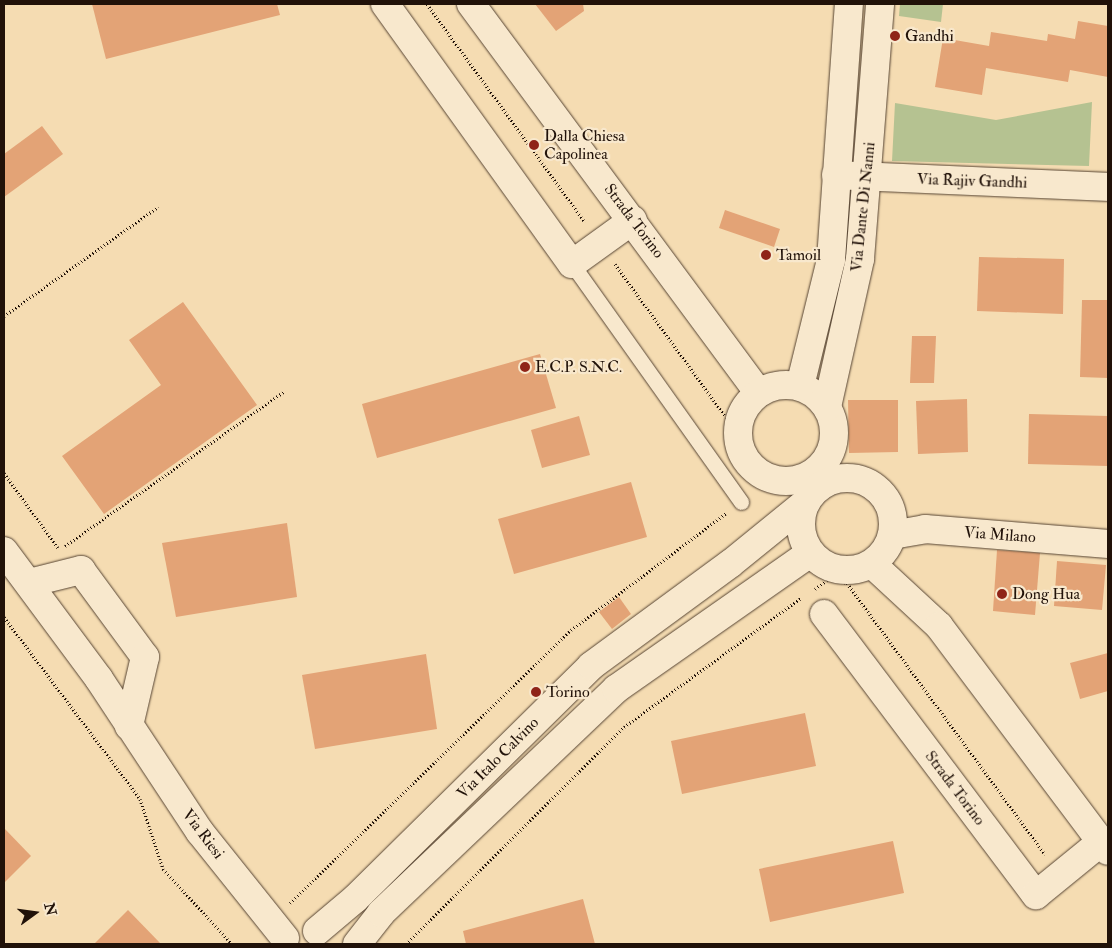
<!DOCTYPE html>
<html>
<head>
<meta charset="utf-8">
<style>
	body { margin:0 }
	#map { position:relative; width:1112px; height:948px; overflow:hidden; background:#f5dcb2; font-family:"IM FELL Double Pica",serif }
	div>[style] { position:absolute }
	.green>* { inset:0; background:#b5c291 }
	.building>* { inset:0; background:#e3a376 }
	.path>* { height:3px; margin-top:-1.5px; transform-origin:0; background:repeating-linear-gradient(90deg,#211209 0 1px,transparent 0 3.5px) }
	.roads { filter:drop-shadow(0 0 1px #564433) drop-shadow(0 0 1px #564433) }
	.service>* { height:15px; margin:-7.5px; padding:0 7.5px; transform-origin:7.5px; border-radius:7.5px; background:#f8e8cd }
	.minor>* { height:28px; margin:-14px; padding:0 14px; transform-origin:14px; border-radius:14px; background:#f8e8cd }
	.tertiary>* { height:28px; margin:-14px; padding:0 14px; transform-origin:14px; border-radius:14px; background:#f8e8cd }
	.tertiary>.ring { margin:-14px; padding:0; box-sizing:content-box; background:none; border:28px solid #f8e8cd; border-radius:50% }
	.dots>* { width:14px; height:14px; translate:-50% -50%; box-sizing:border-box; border:2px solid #f8e8cd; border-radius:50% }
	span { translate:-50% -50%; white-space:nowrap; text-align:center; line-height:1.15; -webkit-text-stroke:4.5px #f8e8cd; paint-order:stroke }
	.poi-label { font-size:16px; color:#211209 }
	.left { translate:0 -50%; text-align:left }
	.street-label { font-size:16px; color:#211209 }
	.frame { position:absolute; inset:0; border:5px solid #211209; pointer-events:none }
	.north { position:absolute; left:10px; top:888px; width:50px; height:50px; -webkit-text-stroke:4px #f8e8cd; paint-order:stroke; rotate:76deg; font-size:14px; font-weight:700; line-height:20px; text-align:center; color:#211209 }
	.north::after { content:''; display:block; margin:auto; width:18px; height:22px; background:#211209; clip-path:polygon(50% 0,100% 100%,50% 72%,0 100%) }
</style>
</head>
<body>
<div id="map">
	<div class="green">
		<i style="clip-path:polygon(900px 4px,943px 4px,941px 22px,899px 16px)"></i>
		<i style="clip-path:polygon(1092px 102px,1089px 166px,892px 161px,895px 103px,996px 120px)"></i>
	</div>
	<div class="building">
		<i style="clip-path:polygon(92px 4px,277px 4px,280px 15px,106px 59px)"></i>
		<i style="clip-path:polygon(535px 4px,583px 4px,584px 11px,556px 31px)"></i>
		<i style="clip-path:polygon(1078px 21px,1108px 26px,1108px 77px,1070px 70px,1068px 82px,986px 68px,982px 95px,935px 87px,943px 38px,989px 46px,991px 32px,1047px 41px,1048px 34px,1075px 39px)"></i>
		<i style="clip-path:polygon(42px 126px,63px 154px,4px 197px,4px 154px)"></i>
		<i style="clip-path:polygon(725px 210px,780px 229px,774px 247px,719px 228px)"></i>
		<i style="clip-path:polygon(979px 257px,1064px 259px,1063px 314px,977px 311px)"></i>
		<i style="clip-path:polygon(1082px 300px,1108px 300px,1108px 378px,1080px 377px)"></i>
		<i style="clip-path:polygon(183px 302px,257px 405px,104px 514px,62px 456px,161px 385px,129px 340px)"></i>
		<i style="clip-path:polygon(912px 336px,936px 336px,934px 383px,910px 383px)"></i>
		<i style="clip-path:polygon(540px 354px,556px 408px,377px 458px,362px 404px)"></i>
		<i style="clip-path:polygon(967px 399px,968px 452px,918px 454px,916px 401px)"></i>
		<i style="clip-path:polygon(848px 400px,898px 400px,898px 452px,849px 453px)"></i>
		<i style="clip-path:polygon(1029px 414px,1108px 416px,1108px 466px,1028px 464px)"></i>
		<i style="clip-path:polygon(579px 416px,590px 455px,542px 468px,531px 430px)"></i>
		<i style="clip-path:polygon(631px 482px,647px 537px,514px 574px,498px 519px)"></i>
		<i style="clip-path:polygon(287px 523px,297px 597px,176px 617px,162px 543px)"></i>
		<i style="clip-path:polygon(997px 550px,1040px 553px,1035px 615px,993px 611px)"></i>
		<i style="clip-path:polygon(1057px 561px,1106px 565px,1102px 610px,1054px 606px)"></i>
		<i style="clip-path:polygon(619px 597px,631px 614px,612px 629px,599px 612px)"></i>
		<i style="clip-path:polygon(1108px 653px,1108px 691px,1080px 699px,1070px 663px)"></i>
		<i style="clip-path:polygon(426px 654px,437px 729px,315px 749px,302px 675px)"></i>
		<i style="clip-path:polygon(805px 713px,816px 766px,682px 794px,671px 741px)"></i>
		<i style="clip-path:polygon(4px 828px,31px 856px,4px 883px)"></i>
		<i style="clip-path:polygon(893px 841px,904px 893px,770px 922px,759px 869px)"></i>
		<i style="clip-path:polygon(583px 899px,595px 944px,466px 944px,463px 931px)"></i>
		<i style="clip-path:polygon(128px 910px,161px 944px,94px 944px)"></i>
	</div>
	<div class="path">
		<i style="left:427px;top:4px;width:269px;rotate:54.1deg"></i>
		<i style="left:615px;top:264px;width:193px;rotate:54.1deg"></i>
		<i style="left:728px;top:420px;width:43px;rotate:75.3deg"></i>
		<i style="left:4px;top:316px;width:189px;rotate:-35.3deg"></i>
		<i style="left:4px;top:473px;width:92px;rotate:54.2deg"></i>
		<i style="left:65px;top:546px;width:269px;rotate:-35.2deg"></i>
		<i style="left:821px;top:576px;width:27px;rotate:15deg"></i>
		<i style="left:847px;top:583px;width:336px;rotate:53.9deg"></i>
		<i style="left:815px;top:589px;width:15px;rotate:-37deg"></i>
		<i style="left:4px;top:617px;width:227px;rotate:53.2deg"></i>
		<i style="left:140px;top:799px;width:74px;rotate:71.8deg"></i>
		<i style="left:163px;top:869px;width:102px;rotate:47.4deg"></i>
		<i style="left:290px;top:903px;width:392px;rotate:-44.2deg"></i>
		<i style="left:571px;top:630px;width:194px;rotate:-37deg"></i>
		<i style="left:406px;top:944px;width:308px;rotate:-44.9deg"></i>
		<i style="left:624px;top:727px;width:219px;rotate:-36.1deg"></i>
	</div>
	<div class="roads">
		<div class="service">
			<i style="left:572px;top:264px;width:292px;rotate:54.6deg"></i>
		</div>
		<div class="minor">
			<i style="left:385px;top:4px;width:320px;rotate:54.3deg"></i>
			<i style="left:572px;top:264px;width:75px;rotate:-35.8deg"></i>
			<i style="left:836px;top:175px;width:272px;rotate:2.5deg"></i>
			<i style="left:892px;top:535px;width:34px;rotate:-10deg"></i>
			<i style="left:925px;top:529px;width:184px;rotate:4.7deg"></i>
			<i style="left:4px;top:551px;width:159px;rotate:53.4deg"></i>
			<i style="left:99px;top:679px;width:183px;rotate:56.6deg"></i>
			<i style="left:200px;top:832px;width:136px;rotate:51.3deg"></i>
			<i style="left:29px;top:583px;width:54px;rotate:-14deg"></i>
			<i style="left:81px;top:570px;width:108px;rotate:53.7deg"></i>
			<i style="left:145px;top:657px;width:71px;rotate:103.1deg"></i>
			<i style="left:824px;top:614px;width:352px;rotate:53deg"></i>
			<i style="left:1036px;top:895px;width:84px;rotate:-39.2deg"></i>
			<i style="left:317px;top:931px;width:50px;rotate:-40.1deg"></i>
			<i style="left:355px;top:899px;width:332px;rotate:-44.6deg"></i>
			<i style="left:591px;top:666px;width:172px;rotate:-36.3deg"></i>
			<i style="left:730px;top:564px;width:97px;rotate:-39.1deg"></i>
			<i style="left:357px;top:944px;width:39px;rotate:-52deg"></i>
			<i style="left:381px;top:913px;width:325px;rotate:-43.6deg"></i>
			<i style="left:616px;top:689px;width:237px;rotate:-35deg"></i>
		</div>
		<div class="tertiary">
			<i style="left:471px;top:4px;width:484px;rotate:53.5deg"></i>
			<i class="ring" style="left:738px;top:385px;width:68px;height:68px"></i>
			<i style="left:800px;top:386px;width:130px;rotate:-76.2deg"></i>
			<i style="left:831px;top:260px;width:257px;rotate:-86deg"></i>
			<i style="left:827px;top:407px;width:152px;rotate:-77.4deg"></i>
			<i style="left:860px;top:259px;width:256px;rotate:-85.5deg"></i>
			<i class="ring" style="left:801px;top:478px;width:64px;height:64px"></i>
			<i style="left:872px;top:564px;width:91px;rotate:42.8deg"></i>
			<i style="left:939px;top:626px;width:281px;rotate:53.1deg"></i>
		</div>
	</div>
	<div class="dots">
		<i style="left:895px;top:36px;background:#8f2418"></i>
		<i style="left:534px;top:145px;background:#8f2418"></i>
		<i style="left:766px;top:255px;background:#8f2418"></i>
		<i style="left:525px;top:367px;background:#8f2418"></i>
		<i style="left:1002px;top:594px;background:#8f2418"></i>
		<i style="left:536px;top:692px;background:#8f2418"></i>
	</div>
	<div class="poi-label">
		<span class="left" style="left:905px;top:36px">Gandhi</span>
		<span class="left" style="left:544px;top:145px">Dalla Chiesa<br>Capolinea</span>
		<span class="left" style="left:776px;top:255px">Tamoil</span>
		<span class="left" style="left:535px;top:367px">E.C.P. S.N.C.</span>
		<span class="left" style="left:1012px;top:594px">Dong Hua</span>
		<span class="left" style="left:546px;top:692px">Torino</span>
	</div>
	<div class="street-label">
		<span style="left:972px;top:181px;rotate:2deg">Via Rajiv Gandhi</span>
		<span style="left:863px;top:207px;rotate:-84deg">Via Dante Di Nanni</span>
		<span style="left:634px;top:221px;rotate:53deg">Strada Torino</span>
		<span style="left:1000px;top:535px;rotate:4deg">Via Milano</span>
		<span style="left:498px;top:758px;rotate:-45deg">Via Italo Calvino</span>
		<span style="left:955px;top:788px;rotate:53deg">Strada Torino</span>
		<span style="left:203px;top:834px;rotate:53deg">Via Riesi</span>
	</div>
	<div class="frame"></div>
	<div class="north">N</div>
</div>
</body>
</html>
